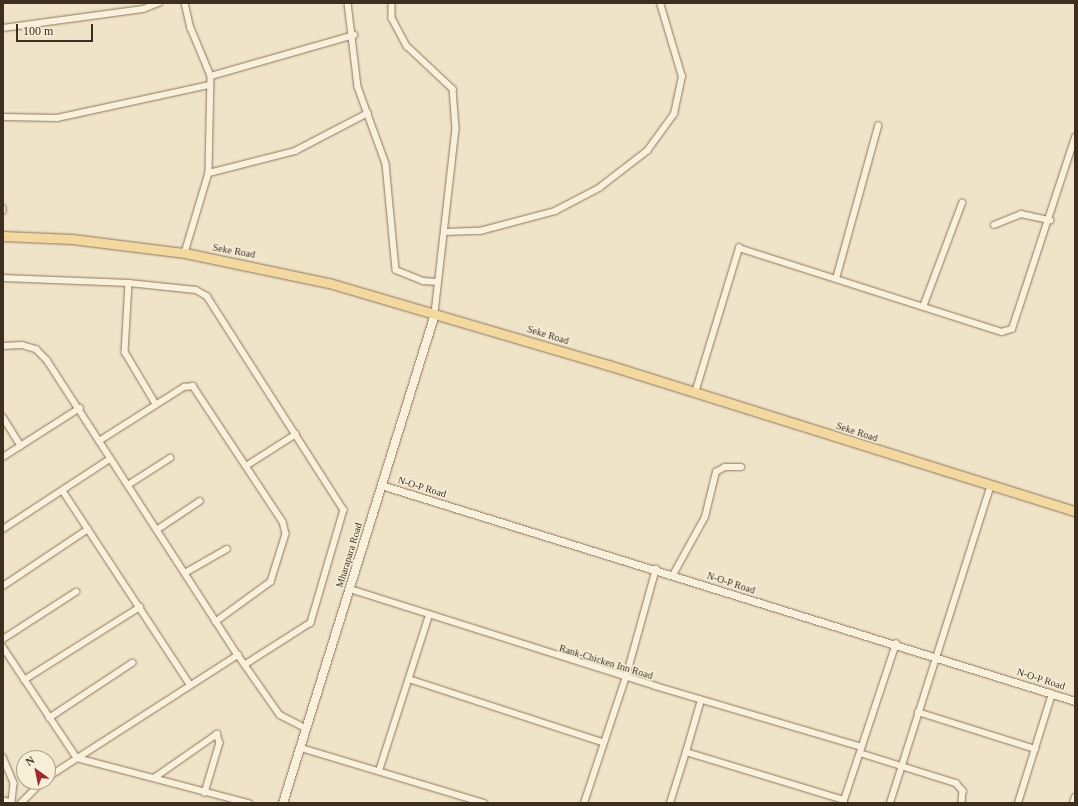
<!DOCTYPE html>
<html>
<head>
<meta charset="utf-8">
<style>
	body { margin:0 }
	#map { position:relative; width:1078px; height:806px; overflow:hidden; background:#f0e4c8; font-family:Georgia,serif }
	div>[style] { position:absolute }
	.roads { filter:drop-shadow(0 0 1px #8d765c) drop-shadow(0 0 1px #8d765c) }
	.minor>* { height:5.5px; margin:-2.75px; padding:0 2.75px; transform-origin:2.75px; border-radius:2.75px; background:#faf1dc }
	.tertiary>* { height:7px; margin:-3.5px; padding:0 3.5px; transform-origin:3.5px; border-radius:3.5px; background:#faf1dc }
	.secondary>* { height:8px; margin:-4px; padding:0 4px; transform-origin:4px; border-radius:4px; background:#faf1dc }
	.primary>* { height:9px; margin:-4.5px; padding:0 4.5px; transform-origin:4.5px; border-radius:4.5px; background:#f3d9a0 }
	span { translate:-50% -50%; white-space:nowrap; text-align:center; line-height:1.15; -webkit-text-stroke:3px #f7eed8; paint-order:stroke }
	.street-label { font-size:10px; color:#3d2e20 }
	.frame { position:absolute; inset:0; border:4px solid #3d2e20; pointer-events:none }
	.north { position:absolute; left:16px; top:750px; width:40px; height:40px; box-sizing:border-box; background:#f7eed8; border:1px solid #ada18e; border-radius:50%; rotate:327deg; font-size:11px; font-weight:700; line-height:16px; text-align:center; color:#3d2e20 }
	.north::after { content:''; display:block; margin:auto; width:14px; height:18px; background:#9e2a2b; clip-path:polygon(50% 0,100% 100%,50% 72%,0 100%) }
	.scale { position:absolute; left:16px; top:24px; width:77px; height:18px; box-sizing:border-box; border:2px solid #3d2e20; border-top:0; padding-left:5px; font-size:12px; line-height:14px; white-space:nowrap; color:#3d2e20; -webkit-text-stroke:3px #f7eed8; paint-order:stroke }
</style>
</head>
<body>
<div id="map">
	<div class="roads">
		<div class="minor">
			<i style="left:185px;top:3px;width:26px;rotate:77deg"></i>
			<i style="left:191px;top:28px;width:52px;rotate:67.4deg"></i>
			<i style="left:211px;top:76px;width:97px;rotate:91.2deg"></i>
			<i style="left:209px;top:173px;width:84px;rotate:106.7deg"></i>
			<i style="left:348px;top:3px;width:85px;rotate:83.2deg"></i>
			<i style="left:358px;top:87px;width:82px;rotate:70deg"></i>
			<i style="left:386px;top:164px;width:106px;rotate:84.6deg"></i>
			<i style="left:396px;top:270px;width:29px;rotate:22deg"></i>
			<i style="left:423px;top:281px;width:14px;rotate:4deg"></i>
			<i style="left:392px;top:3px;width:15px;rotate:90deg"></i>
			<i style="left:392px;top:18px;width:32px;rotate:62deg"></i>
			<i style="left:407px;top:46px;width:63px;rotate:43.1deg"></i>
			<i style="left:453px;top:89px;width:40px;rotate:85.7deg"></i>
			<i style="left:456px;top:129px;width:186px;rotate:96.5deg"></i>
			<i style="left:3px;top:28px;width:141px;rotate:-7.7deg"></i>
			<i style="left:143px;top:9px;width:17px;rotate:-21deg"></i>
			<i style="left:211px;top:76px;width:149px;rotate:-16deg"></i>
			<i style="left:3px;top:117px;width:54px;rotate:1.1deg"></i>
			<i style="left:57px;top:118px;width:156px;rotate:-12.2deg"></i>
			<i style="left:209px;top:173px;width:89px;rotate:-14.3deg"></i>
			<i style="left:295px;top:151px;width:82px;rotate:-27.5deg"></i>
			<i style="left:3px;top:208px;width:3px;rotate:90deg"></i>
			<i style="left:994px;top:225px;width:29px;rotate:-22deg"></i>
			<i style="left:1021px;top:214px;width:30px;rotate:12deg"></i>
			<i style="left:444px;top:232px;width:36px;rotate:-2deg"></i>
			<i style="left:480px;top:231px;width:78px;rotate:-14.9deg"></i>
			<i style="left:555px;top:211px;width:50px;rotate:-27.6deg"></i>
			<i style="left:599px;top:188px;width:61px;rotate:-37.6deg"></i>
			<i style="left:647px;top:151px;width:46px;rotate:-53.9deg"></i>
			<i style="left:674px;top:114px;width:38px;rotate:-78deg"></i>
			<i style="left:682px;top:77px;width:77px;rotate:-106.6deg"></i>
			<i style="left:3px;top:278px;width:126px;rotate:2.3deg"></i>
			<i style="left:129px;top:283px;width:67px;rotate:6deg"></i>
			<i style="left:196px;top:290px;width:13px;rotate:29deg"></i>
			<i style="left:207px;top:296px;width:254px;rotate:57.4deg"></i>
			<i style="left:344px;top:510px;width:118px;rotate:106.3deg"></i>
			<i style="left:311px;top:623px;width:78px;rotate:147.5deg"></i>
			<i style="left:836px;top:279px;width:159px;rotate:-74.6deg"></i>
			<i style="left:129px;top:283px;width:69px;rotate:93.3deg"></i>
			<i style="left:125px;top:352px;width:61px;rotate:59.2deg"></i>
			<i style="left:923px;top:307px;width:111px;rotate:-69.4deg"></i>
			<i style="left:3px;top:346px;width:19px;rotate:-3deg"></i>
			<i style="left:22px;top:345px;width:15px;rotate:16deg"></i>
			<i style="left:36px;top:349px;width:16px;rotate:45deg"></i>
			<i style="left:47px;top:360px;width:351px;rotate:57.1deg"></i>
			<i style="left:238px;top:655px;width:73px;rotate:55deg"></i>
			<i style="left:280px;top:715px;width:30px;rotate:27deg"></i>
			<i style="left:695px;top:393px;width:152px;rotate:-73.1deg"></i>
			<i style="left:739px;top:248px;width:276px;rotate:17.7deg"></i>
			<i style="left:1002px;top:332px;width:10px;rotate:-17deg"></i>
			<i style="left:1012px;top:329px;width:202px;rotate:-71.8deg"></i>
			<i style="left:3px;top:417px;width:34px;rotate:58deg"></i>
			<i style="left:99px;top:441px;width:101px;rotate:-32.4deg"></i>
			<i style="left:184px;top:387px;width:9px;rotate:-6deg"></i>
			<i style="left:193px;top:386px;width:163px;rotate:56.5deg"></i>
			<i style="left:283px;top:522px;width:12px;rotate:76deg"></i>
			<i style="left:286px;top:534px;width:50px;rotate:107.4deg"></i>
			<i style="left:271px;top:582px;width:68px;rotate:144deg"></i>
			<i style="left:3px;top:457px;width:91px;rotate:-32.5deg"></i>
			<i style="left:246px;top:466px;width:59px;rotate:-32.6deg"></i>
			<i style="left:128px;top:485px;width:50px;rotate:-32.7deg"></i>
			<i style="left:63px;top:491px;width:231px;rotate:56.7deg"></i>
			<i style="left:3px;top:529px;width:128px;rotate:-33.2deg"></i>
			<i style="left:158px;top:529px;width:50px;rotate:-33.7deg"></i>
			<i style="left:185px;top:573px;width:48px;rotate:-29.7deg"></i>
			<i style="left:673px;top:575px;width:66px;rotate:-61.1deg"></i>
			<i style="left:705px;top:517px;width:46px;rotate:-76.3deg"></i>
			<i style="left:716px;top:472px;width:10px;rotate:-29deg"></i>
			<i style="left:725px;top:467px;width:16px"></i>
			<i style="left:3px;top:586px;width:102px;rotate:-33.8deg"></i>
			<i style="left:350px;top:589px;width:320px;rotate:17.6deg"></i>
			<i style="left:655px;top:686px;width:213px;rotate:16.4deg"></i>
			<i style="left:3px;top:639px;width:87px;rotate:-32.8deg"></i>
			<i style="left:3px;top:647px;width:133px;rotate:56.3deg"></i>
			<i style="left:77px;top:758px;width:178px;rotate:14.7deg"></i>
			<i style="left:409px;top:679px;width:203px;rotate:18.1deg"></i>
			<i style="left:24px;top:680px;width:137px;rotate:-32.2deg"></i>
			<i style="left:918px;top:712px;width:123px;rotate:17.5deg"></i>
			<i style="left:49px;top:718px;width:100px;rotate:-33.5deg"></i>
			<i style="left:301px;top:748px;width:191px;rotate:16.7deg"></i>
			<i style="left:686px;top:752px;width:54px;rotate:-73.9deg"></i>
			<i style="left:860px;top:753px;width:101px;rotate:17.4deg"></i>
			<i style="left:956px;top:783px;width:11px;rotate:49deg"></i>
			<i style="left:963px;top:791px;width:12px;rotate:95deg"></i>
			<i style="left:3px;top:757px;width:28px;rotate:67deg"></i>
			<i style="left:14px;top:783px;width:20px;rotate:96deg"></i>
			<i style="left:379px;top:771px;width:164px;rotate:-72.2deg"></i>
			<i style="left:48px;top:777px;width:226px;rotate:-32.7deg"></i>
			<i style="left:154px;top:778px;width:77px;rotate:-34.9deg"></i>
			<i style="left:217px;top:734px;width:9px;rotate:72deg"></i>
			<i style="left:220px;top:743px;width:52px;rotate:106.7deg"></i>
			<i style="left:3px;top:800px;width:9px;rotate:18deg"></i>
			<i style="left:21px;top:803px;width:30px;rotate:-45deg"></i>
			<i style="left:584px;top:803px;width:133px;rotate:-71.6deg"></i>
			<i style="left:626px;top:677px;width:112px;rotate:-74.5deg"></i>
			<i style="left:670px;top:803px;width:53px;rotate:-72.6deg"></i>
			<i style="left:686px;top:752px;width:165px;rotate:16.9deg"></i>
			<i style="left:843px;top:803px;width:168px;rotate:-71.6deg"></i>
			<i style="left:890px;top:803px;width:334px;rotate:-72.4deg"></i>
			<i style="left:1018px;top:803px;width:114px;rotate:-72.7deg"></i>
			<i style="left:1073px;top:803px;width:6px;rotate:-72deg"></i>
		</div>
		<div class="tertiary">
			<i style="left:381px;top:485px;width:727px;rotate:17.29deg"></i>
		</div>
		<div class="secondary">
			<i style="left:283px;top:803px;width:512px;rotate:-72.73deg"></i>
		</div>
		<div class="primary">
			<i style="left:3px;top:236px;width:69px;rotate:2.5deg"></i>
			<i style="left:72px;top:239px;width:114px;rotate:7.1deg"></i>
			<i style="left:185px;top:253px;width:147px;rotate:11.8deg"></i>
			<i style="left:329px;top:283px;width:291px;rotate:16.4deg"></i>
			<i style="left:608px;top:365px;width:489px;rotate:17.4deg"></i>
		</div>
	</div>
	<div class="street-label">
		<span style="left:234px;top:251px;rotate:10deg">Seke Road</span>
		<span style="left:548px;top:335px;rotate:17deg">Seke Road</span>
		<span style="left:857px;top:432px;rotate:18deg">Seke Road</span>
		<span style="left:422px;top:487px;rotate:17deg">N-O-P Road</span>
		<span style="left:349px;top:555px;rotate:-73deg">Mharapara Road</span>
		<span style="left:731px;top:583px;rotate:18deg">N-O-P Road</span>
		<span style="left:606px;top:662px;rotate:17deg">Rank-Chicken Inn Road</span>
		<span style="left:1041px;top:679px;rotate:18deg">N-O-P Road</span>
	</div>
	<div class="frame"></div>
	<div class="north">N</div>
	<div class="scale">100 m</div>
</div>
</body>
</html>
